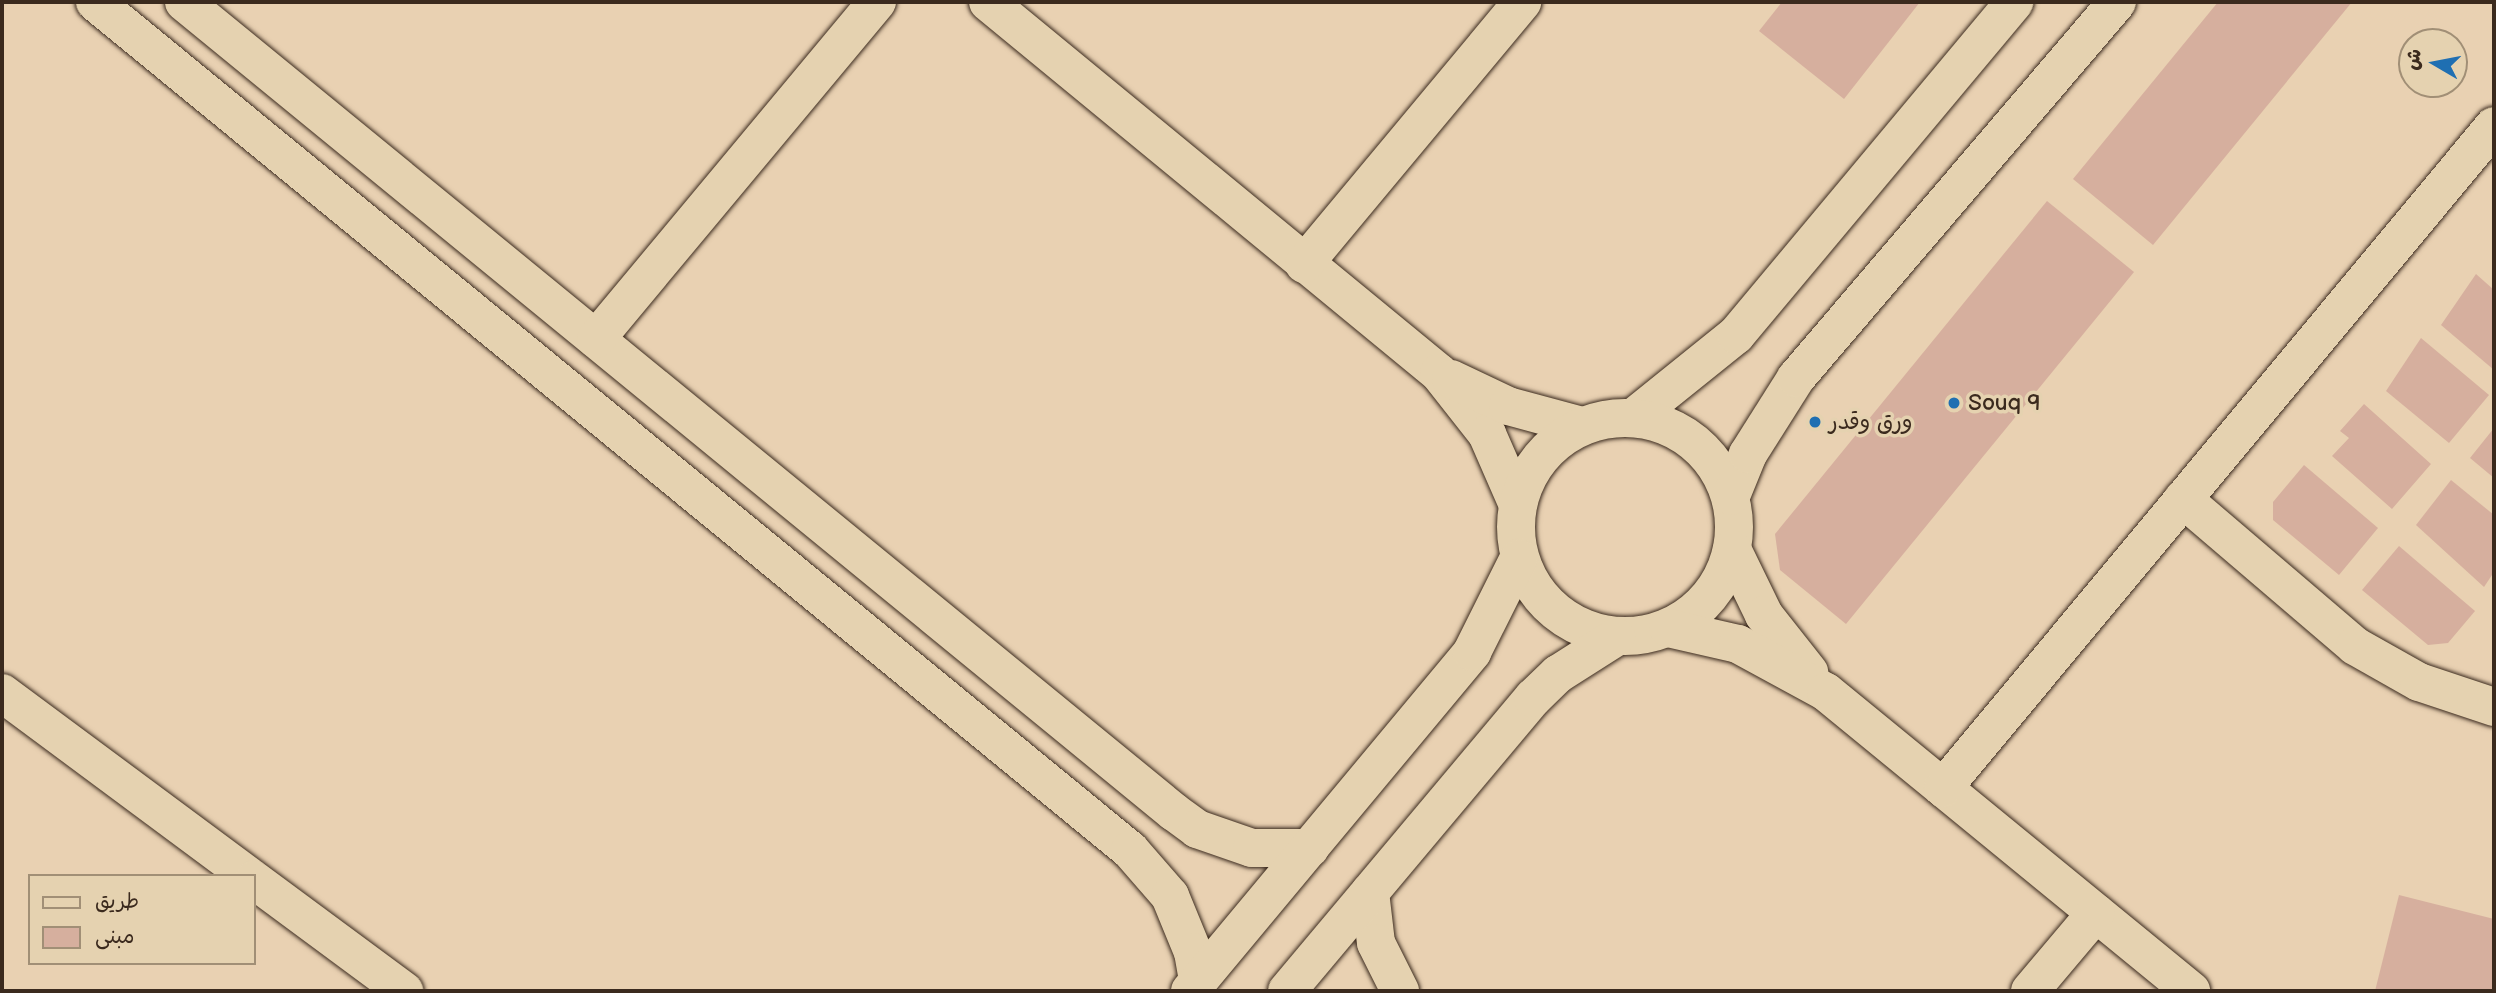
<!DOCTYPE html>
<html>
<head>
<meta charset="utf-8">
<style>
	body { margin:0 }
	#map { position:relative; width:2496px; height:993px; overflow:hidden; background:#e9d1b2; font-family:"Balsamiq Sans","Playpen Sans Arabic",sans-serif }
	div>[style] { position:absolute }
	.building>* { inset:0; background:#d6af9e }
	.roads { filter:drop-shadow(0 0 2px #3b2a1e) drop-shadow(0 0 2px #3b2a1e) }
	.minor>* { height:38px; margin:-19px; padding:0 19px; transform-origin:19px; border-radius:19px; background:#e5d2b0 }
	.minor>.ring { margin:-19px; padding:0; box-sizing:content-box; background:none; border:38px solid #e5d2b0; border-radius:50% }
	.dots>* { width:19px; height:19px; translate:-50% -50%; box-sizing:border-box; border:4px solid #e5d2b0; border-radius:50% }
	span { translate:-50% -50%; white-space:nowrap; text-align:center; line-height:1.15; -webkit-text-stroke:7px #e5d2b0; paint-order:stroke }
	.poi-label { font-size:23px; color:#3b2a1e }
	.left { translate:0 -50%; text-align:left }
	.frame { position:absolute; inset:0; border:4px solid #3b2a1e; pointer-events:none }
	.legend { position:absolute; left:28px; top:874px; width:228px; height:91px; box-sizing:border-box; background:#e5d2b0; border:2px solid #a18f76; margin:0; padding:9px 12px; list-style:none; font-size:21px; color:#3b2a1e }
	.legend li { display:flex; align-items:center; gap:14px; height:35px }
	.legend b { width:35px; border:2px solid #a18f76 }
	.north { position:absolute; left:2398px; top:28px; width:70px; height:70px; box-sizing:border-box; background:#e5d2b0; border:2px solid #a18f76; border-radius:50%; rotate:280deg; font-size:19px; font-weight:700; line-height:28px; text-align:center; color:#3b2a1e }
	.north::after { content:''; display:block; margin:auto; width:24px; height:32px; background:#1f6fb2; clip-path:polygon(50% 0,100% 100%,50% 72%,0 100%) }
</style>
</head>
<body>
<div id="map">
	<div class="building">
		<i style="clip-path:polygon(1782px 2px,1920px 2px,1844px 99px,1759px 31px)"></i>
		<i style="clip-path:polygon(2218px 2px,2352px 2px,2153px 245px,2073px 179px)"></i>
		<i style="clip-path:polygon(2047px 201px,2134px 272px,1846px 624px,1780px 570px,1775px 534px)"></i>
		<i style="clip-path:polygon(2476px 274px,2494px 290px,2494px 370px,2441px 325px)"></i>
		<i style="clip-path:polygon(2421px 338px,2489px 395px,2449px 443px,2386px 391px)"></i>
		<i style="clip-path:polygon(2364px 404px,2431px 464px,2392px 509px,2332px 456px,2349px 438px,2340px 431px)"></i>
		<i style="clip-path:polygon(2494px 428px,2494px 478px,2470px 458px)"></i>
		<i style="clip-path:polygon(2304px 465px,2378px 528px,2339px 575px,2273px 520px,2273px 502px)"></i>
		<i style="clip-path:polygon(2451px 480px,2494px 515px,2494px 572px,2484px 587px,2416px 525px)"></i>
		<i style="clip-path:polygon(2399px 546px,2475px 611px,2448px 643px,2428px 645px,2362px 590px)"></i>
		<i style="clip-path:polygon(2399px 895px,2494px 919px,2494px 991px,2375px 991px)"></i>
	</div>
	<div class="roads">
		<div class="minor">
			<i style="left:95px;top:2px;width:1338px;rotate:39.33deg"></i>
			<i style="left:1130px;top:850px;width:61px;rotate:49deg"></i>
			<i style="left:1170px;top:896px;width:61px;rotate:67.7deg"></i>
			<i style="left:1193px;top:952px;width:29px;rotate:80deg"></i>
			<i style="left:184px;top:2px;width:1279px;rotate:39.29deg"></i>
			<i style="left:1174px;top:812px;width:29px;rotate:36deg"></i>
			<i style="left:1197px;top:829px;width:58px;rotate:19.1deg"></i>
			<i style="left:1252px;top:848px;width:58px"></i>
			<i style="left:988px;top:2px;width:584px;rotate:39.44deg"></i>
			<i style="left:1439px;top:373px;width:78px;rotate:51.8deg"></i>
			<i style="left:1487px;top:434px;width:77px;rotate:66.4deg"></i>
			<i style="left:1304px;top:264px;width:341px;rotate:-50.2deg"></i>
			<i style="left:596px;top:339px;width:439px;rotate:-50.2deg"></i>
			<i style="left:1451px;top:379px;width:63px;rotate:25.3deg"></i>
			<i style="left:1508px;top:406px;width:77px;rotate:15.1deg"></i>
			<i style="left:1634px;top:417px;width:131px;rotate:-38.8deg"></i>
			<i style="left:1736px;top:335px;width:434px;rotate:-50.1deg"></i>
			<i class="ring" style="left:1516px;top:418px;width:180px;height:180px"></i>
			<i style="left:1731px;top:496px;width:45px;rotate:-68deg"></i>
			<i style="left:1748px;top:454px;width:90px;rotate:-57.7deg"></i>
			<i style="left:1796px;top:378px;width:494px;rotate:-49.5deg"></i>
			<i style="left:2183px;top:499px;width:226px;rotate:40.5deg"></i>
			<i style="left:2355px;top:646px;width:73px;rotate:29.4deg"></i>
			<i style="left:2419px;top:682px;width:79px;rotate:18.4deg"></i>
			<i style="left:1732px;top:549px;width:73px;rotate:64.1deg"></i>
			<i style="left:1764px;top:615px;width:73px;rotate:51.7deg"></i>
			<i style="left:1668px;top:628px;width:72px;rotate:12.9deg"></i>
			<i style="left:1738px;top:644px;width:100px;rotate:28.6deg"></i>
			<i style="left:1826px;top:692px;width:472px;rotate:39.3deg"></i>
			<i style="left:2px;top:693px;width:307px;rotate:36.6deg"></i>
			<i style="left:1943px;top:788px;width:861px;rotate:-50.23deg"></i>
			<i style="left:254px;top:880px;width:187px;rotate:36.5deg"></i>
			<i style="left:1370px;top:892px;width:51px;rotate:83.3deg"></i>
			<i style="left:1376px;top:943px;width:54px;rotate:63.4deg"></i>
			<i style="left:1190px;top:991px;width:441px;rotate:-50.2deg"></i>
			<i style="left:1472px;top:652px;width:105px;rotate:-63.4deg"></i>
			<i style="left:1287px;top:991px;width:383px;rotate:-50deg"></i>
			<i style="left:1533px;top:698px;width:35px;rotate:-44deg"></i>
			<i style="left:1558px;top:674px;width:69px;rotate:-32.5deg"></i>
			<i style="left:2030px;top:991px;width:102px;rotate:-49.8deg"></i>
		</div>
	</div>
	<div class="dots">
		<i style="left:1954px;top:403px;background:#1f6fb2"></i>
		<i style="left:1815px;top:422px;background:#1f6fb2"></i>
	</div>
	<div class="poi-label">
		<span class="left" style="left:1968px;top:403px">Souq 9</span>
		<span class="left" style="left:1829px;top:422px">ورق وقدر</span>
	</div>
	<div class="frame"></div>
	<ul class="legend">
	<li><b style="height:9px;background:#e5d2b0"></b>طريق</li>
	<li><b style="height:19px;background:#d6af9e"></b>مبنى</li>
	</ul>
	<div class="north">ش</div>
</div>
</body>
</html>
